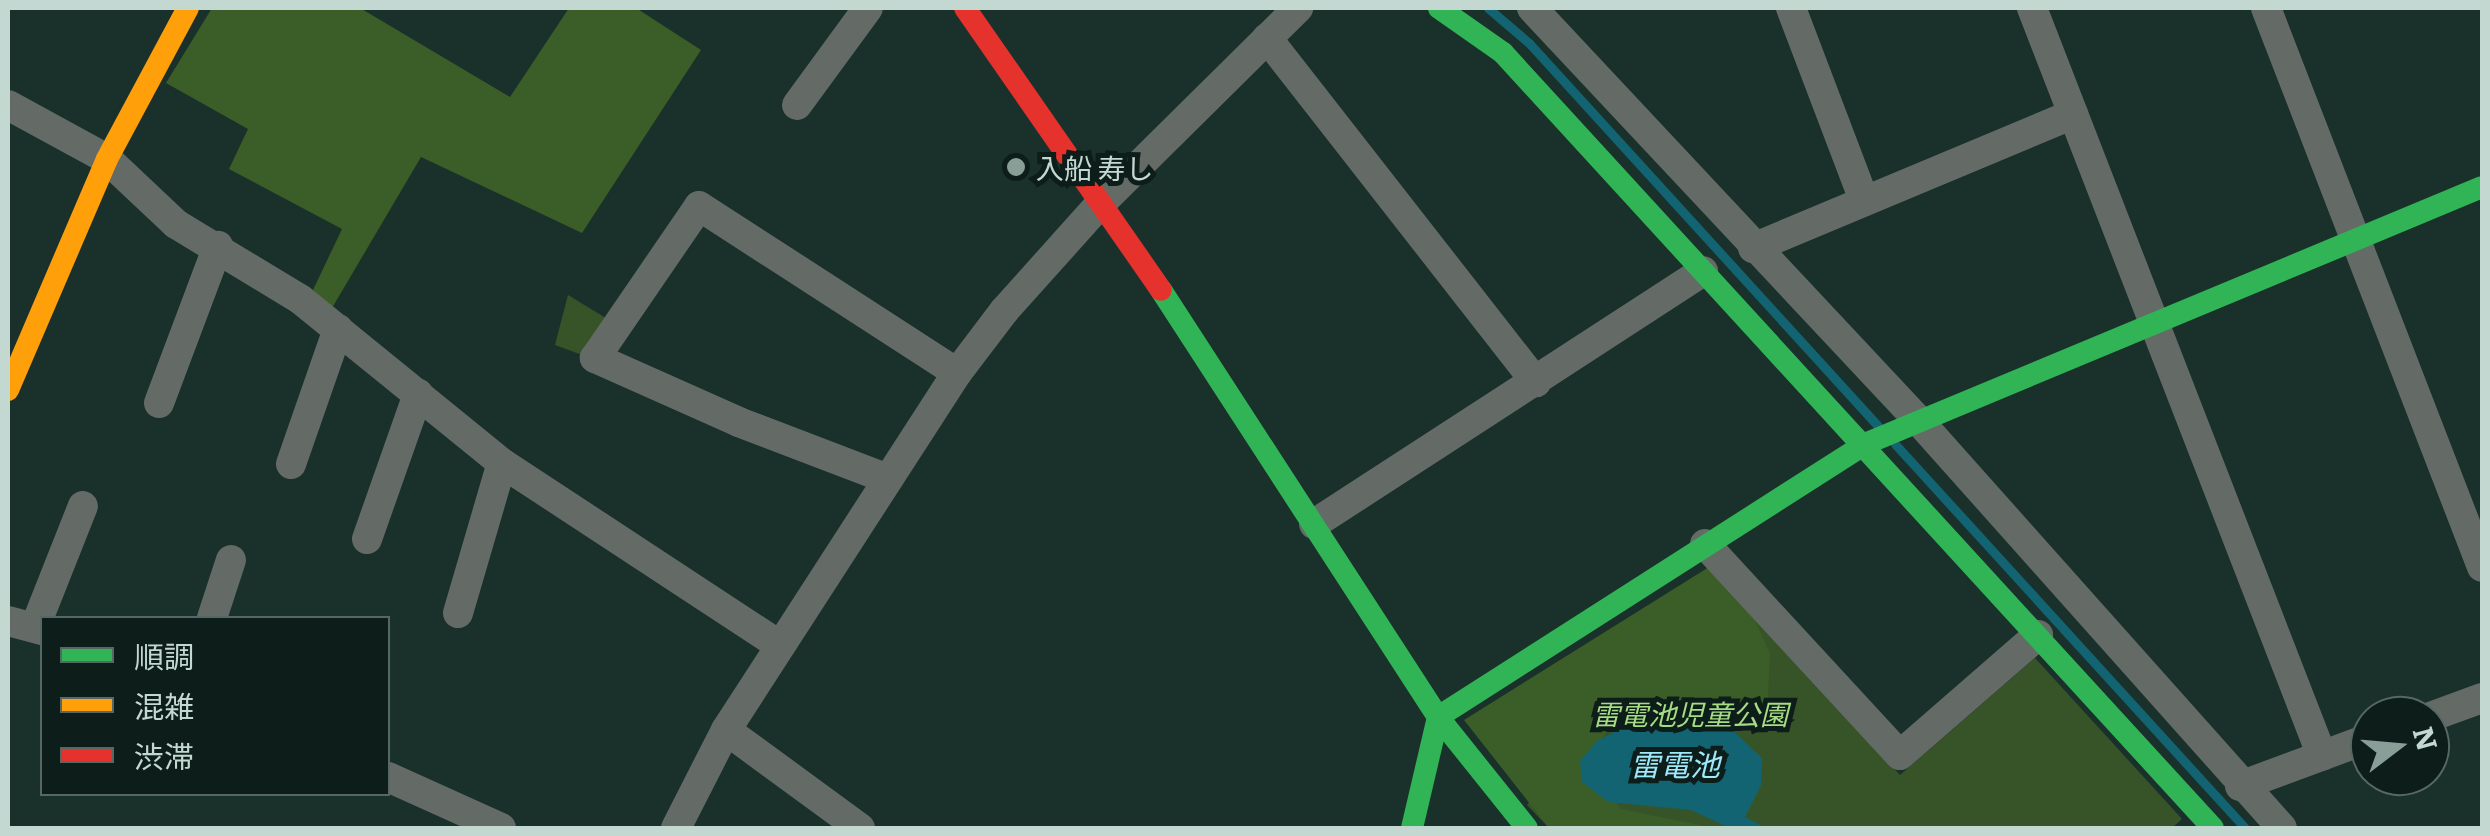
<!DOCTYPE html>
<html>
<head>
<meta charset="utf-8">
<style>
	body { margin:0 }
	#map { position:relative; width:2490px; height:836px; overflow:hidden; background:#1a312b; font-family:Literata,"Noto Sans JP",serif }
	div>[style] { position:absolute }
	.green>* { inset:0; background:#375428 }
	.forest>* { inset:0; background:#3b5d27 }
	.water>* { inset:0; background:#126472 }
	.stream>* { height:9px; margin:-4.5px; padding:0 4.5px; transform-origin:4.5px; border-radius:4.5px; background:#126472 }
	.street>* { height:30px; margin:-15px; padding:0 15px; transform-origin:15px; border-radius:15px; background:#646b67 }
	.fast>* { height:22px; margin:-11px; padding:0 11px; transform-origin:11px; border-radius:11px; background:#30b455 }
	.slow>* { height:22px; margin:-11px; padding:0 11px; transform-origin:11px; border-radius:11px; background:#ff9f0a }
	.jam>* { height:22px; margin:-11px; padding:0 11px; transform-origin:11px; border-radius:11px; background:#e5322d }
	.dots>* { width:28px; height:28px; translate:-50% -50%; box-sizing:border-box; border:5px solid #0d1d19; border-radius:50% }
	span { translate:-50% -50%; white-space:nowrap; text-align:center; line-height:1.15; -webkit-text-stroke:10px #0d1d19; paint-order:stroke }
	.poi-label { font-size:28px; color:#c3d8d1 }
	.left { translate:0 -50%; text-align:left }
	.park-label { font-size:28px; color:#a6dc83; font-style:italic }
	.water-label { font-size:30px; color:#9de8fa; font-style:italic }
	.frame { position:absolute; inset:0; border:10px solid #c3d8d1; pointer-events:none }
	.legend { position:absolute; left:40px; top:616px; width:350px; height:180px; box-sizing:border-box; background:#0d1d19; border:2px solid #566863; margin:0; padding:12px 18px; list-style:none; font-size:30px; color:#c3d8d1 }
	.legend li { display:flex; align-items:center; gap:20px; height:50px }
	.legend b { width:50px; border:2px solid #566863 }
	.north { position:absolute; left:2350px; top:696px; width:100px; height:100px; box-sizing:border-box; background:#0d1d19; border:2px solid #566863; border-radius:50%; rotate:74deg; font-size:28px; font-weight:700; line-height:40px; text-align:center; color:#c3d8d1 }
	.north::after { content:''; display:block; margin:auto; width:35px; height:45px; background:#889e97; clip-path:polygon(50% 0,100% 100%,50% 72%,0 100%) }
</style>
</head>
<body>
<div id="map">
	<div class="green">
		<i style="clip-path:polygon(568px 295px,609px 320px,585px 356px,555px 345px)"></i>
		<i style="clip-path:polygon(1709px 567px,1900px 775px,2035px 658px,2182px 819px,2172px 828px,1549px 828px,1527px 805px)"></i>
	</div>
	<div class="forest">
		<i style="clip-path:polygon(212px 8px,360px 8px,510px 97px,569px 8px,636px 8px,701px 50px,582px 233px,421px 157px,332px 308px,313px 290px,342px 229px,229px 169px,248px 129px,166px 83px)"></i>
		<i style="clip-path:polygon(1709px 567px,1752px 614px,1770px 653px,1768px 698px,1738px 724px,1668px 710px,1611px 723px,1588px 766px,1621px 809px,1714px 828px,1549px 828px,1464px 720px)"></i>
	</div>
	<div class="water">
		<i style="clip-path:polygon(1677px 717px,1729px 727px,1762px 758px,1761px 785px,1745px 817px,1766px 828px,1730px 828px,1691px 810px,1608px 802px,1582px 782px,1580px 761px,1597px 741px,1631px 723px)"></i>
	</div>
	<div class="stream">
		<i style="left:1488px;top:8px;width:54px;rotate:40.5deg"></i>
		<i style="left:1529px;top:43px;width:518px;rotate:47.66deg"></i>
		<i style="left:1895px;top:444px;width:520px;rotate:47.65deg"></i>
	</div>
	<div class="street">
		<i style="left:1532px;top:8px;width:566px;rotate:46.86deg"></i>
		<i style="left:1919px;top:421px;width:545px;rotate:48.27deg"></i>
		<i style="left:1791px;top:8px;width:203px;rotate:69.2deg"></i>
		<i style="left:2032px;top:8px;width:802px;rotate:68.81deg"></i>
		<i style="left:2266px;top:8px;width:599px;rotate:68.87deg"></i>
		<i style="left:1267px;top:38px;width:437px;rotate:52deg"></i>
		<i style="left:8px;top:105px;width:113px;rotate:28.6deg"></i>
		<i style="left:107px;top:159px;width:95px;rotate:43.3deg"></i>
		<i style="left:176px;top:224px;width:145px;rotate:31.2deg"></i>
		<i style="left:300px;top:299px;width:260px;rotate:39.1deg"></i>
		<i style="left:502px;top:463px;width:331px;rotate:33.3deg"></i>
		<i style="left:797px;top:105px;width:120px;rotate:-53.8deg"></i>
		<i style="left:1753px;top:248px;width:347px;rotate:-22.7deg"></i>
		<i style="left:159px;top:403px;width:168px;rotate:-69.4deg"></i>
		<i style="left:291px;top:464px;width:143px;rotate:-70.8deg"></i>
		<i style="left:888px;top:479px;width:160px;rotate:-159.1deg"></i>
		<i style="left:739px;top:422px;width:158px;rotate:-156deg"></i>
		<i style="left:595px;top:358px;width:184px;rotate:-55.6deg"></i>
		<i style="left:699px;top:206px;width:307px;rotate:32.9deg"></i>
		<i style="left:1314px;top:524px;width:464px;rotate:-33deg"></i>
		<i style="left:367px;top:539px;width:154px;rotate:-70.6deg"></i>
		<i style="left:1705px;top:544px;width:287px;rotate:47.3deg"></i>
		<i style="left:1900px;top:755px;width:183px;rotate:-41deg"></i>
		<i style="left:458px;top:613px;width:156px;rotate:-73.7deg"></i>
		<i style="left:212px;top:618px;width:61px;rotate:-71.9deg"></i>
		<i style="left:8px;top:621px;width:35px;rotate:15deg"></i>
		<i style="left:35px;top:627px;width:130px;rotate:-68.4deg"></i>
		<i style="left:2430px;top:717px;width:55px;rotate:-20.1deg"></i>
		<i style="left:726px;top:730px;width:166px;rotate:36.2deg"></i>
		<i style="left:388px;top:777px;width:124px;rotate:24.3deg"></i>
		<i style="left:2240px;top:786px;width:139px;rotate:-20.3deg"></i>
		<i style="left:676px;top:828px;width:110px;rotate:-63deg"></i>
		<i style="left:726px;top:730px;width:425px;rotate:-57.1deg"></i>
		<i style="left:957px;top:373px;width:78px;rotate:-52.8deg"></i>
		<i style="left:1004px;top:311px;width:144px;rotate:-48.1deg"></i>
		<i style="left:1100px;top:204px;width:279px;rotate:-44.7deg"></i>
	</div>
	<div class="fast">
		<i style="left:1439px;top:8px;width:78px;rotate:35.1deg"></i>
		<i style="left:1503px;top:53px;width:1051px;rotate:47.51deg"></i>
		<i style="left:1161px;top:290px;width:509px;rotate:57.03deg"></i>
		<i style="left:1438px;top:717px;width:142px;rotate:51.3deg"></i>
		<i style="left:1412px;top:828px;width:114px;rotate:-76.8deg"></i>
		<i style="left:1438px;top:717px;width:507px;rotate:-32.59deg"></i>
		<i style="left:1865px;top:444px;width:668px;rotate:-22.61deg"></i>
	</div>
	<div class="slow">
		<i style="left:8px;top:390px;width:251px;rotate:-66.8deg"></i>
		<i style="left:107px;top:159px;width:171px;rotate:-61.8deg"></i>
	</div>
	<div class="jam">
		<i style="left:965px;top:8px;width:343px;rotate:55.2deg"></i>
	</div>
	<div class="dots">
		<i style="left:1016px;top:167px;background:#889e97"></i>
	</div>
	<div class="poi-label">
		<span class="left" style="left:1036px;top:167px">入船 寿し</span>
	</div>
	<div class="park-label">
		<span style="left:1690px;top:713px">雷電池児童公園</span>
	</div>
	<div class="water-label">
		<span style="left:1675px;top:763px">雷電池</span>
	</div>
	<div class="frame"></div>
	<ul class="legend">
	<li><b style="height:12px;background:#30b455"></b>順調</li>
	<li><b style="height:12px;background:#ff9f0a"></b>混雑</li>
	<li><b style="height:12px;background:#e5322d"></b>渋滞</li>
	</ul>
	<div class="north">N</div>
</div>
</body>
</html>
